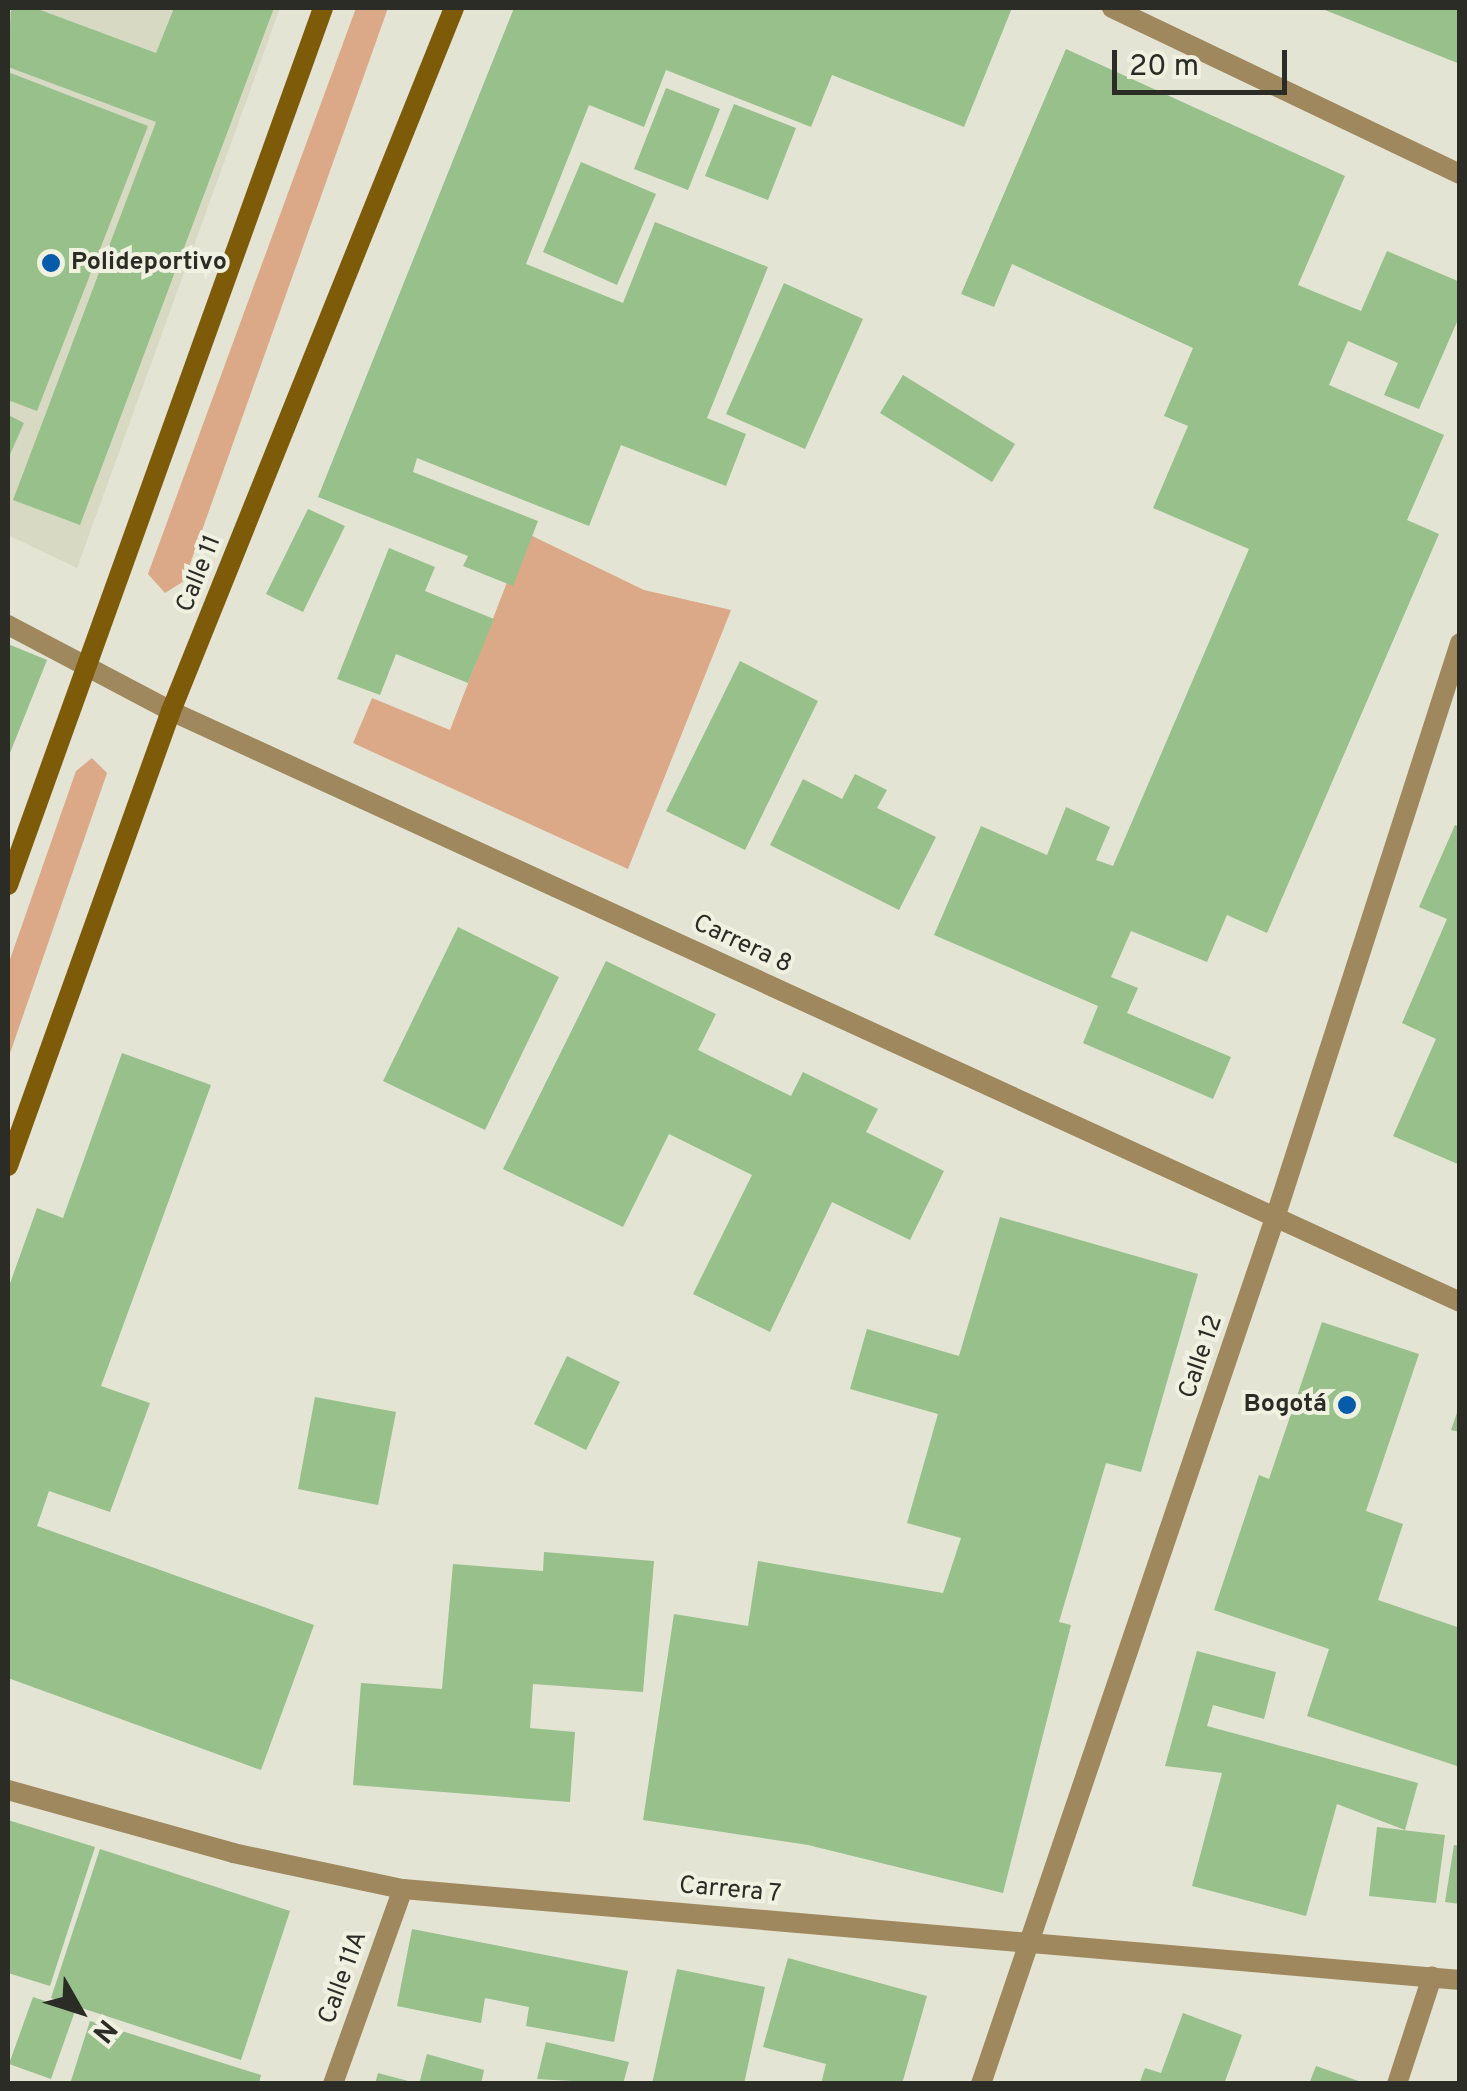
<!DOCTYPE html>
<html>
<head>
<meta charset="utf-8">
<style>
	body { margin:0 }
	#map { position:relative; width:1467px; height:2091px; overflow:hidden; background:#e3e4d4; font-family:Overpass,sans-serif }
	div>[style] { position:absolute }
	.built>* { inset:0; background:#d8d9c2 }
	.green>* { inset:0; background:#dba888 }
	.building>* { inset:0; background:#97c08b }
	.minor>* { height:20px; margin:-10px; padding:0 10px; transform-origin:10px; border-radius:10px; background:#9f885d }
	.tertiary>* { height:20px; margin:-10px; padding:0 10px; transform-origin:10px; border-radius:10px; background:#9f885d }
	.secondary>* { height:20px; margin:-10px; padding:0 10px; transform-origin:10px; border-radius:10px; background:#7e5b09 }
	.dots>* { width:28px; height:28px; translate:-50% -50%; box-sizing:border-box; border:5px solid #f0f1e1; border-radius:50% }
	span { translate:-50% -50%; white-space:nowrap; text-align:center; line-height:1.15; -webkit-text-stroke:8px #f0f1e1; paint-order:stroke }
	.poi-label { font-size:25px; color:#2c2c27; font-weight:700 }
	.left { translate:0 -50%; text-align:left }
	.right { translate:-100% -50%; text-align:right }
	.street-label { font-size:25px; color:#2c2c27 }
	.frame { position:absolute; inset:0; border:10px solid #2c2c27; pointer-events:none }
	.north { position:absolute; left:30px; top:1961px; width:100px; height:100px; -webkit-text-stroke:8px #f0f1e1; paint-order:stroke; rotate:129deg; font-size:28px; font-weight:700; line-height:40px; text-align:center; color:#2c2c27 }
	.north::after { content:''; display:block; margin:auto; width:35px; height:45px; background:#2c2c27; clip-path:polygon(50% 0,100% 100%,50% 72%,0 100%) }
	.scale { position:absolute; left:1112px; top:50px; width:175px; height:45px; box-sizing:border-box; border:5px solid #2c2c27; border-top:0; padding-left:12px; font-size:30px; line-height:35px; white-space:nowrap; color:#2c2c27; -webkit-text-stroke:8px #f0f1e1; paint-order:stroke }
</style>
</head>
<body>
<div id="map">
	<div class="built">
		<i style="clip-path:polygon(8px 8px,280px 8px,77px 568px,8px 535px)"></i>
	</div>
	<div class="green">
		<i style="clip-path:polygon(356px 8px,388px 8px,184px 581px,165px 593px,148px 574px)"></i>
		<i style="clip-path:polygon(526px 533px,644px 590px,731px 610px,628px 869px,353px 743px,372px 698px,450px 730px)"></i>
		<i style="clip-path:polygon(92px 758px,107px 773px,8px 1059px,8px 965px,76px 771px)"></i>
	</div>
	<div class="building">
		<i style="clip-path:polygon(11px 8px,35px 8px,156px 53px,174px 8px,274px 8px,80px 525px,13px 500px,156px 122px,8px 67px)"></i>
		<i style="clip-path:polygon(514px 8px,1012px 8px,964px 127px,832px 75px,811px 127px,666px 70px,644px 127px,589px 105px,526px 264px,623px 303px,655px 222px,768px 267px,707px 418px,746px 434px,726px 486px,621px 445px,589px 526px,417px 458px,413px 472px,538px 521px,513px 586px,463px 566px,468px 556px,318px 497px)"></i>
		<i style="clip-path:polygon(1320px 8px,1460px 8px,1460px 64px)"></i>
		<i style="clip-path:polygon(1066px 49px,1345px 176px,1298px 285px,1361px 311px,1387px 251px,1460px 282px,1460px 315px,1419px 409px,1384px 395px,1398px 363px,1348px 341px,1329px 385px,1444px 435px,1407px 520px,1439px 534px,1267px 933px,1227px 915px,1207px 962px,1131px 931px,1111px 977px,1138px 988px,1127px 1013px,1231px 1057px,1213px 1099px,1083px 1043px,1098px 1006px,934px 935px,981px 826px,1047px 855px,1066px 807px,1110px 827px,1096px 860px,1113px 866px,1249px 549px,1153px 508px,1188px 426px,1164px 416px,1193px 348px,1012px 264px,994px 307px,961px 294px)"></i>
		<i style="clip-path:polygon(8px 72px,148px 126px,37px 411px,8px 400px)"></i>
		<i style="clip-path:polygon(666px 88px,720px 109px,688px 190px,634px 169px)"></i>
		<i style="clip-path:polygon(734px 104px,796px 128px,768px 200px,705px 176px)"></i>
		<i style="clip-path:polygon(581px 162px,656px 194px,617px 285px,543px 252px)"></i>
		<i style="clip-path:polygon(784px 283px,863px 319px,805px 449px,726px 414px)"></i>
		<i style="clip-path:polygon(903px 375px,1015px 444px,992px 482px,880px 413px)"></i>
		<i style="clip-path:polygon(8px 415px,24px 423px,8px 459px)"></i>
		<i style="clip-path:polygon(308px 509px,345px 526px,303px 612px,266px 594px)"></i>
		<i style="clip-path:polygon(389px 548px,435px 567px,425px 591px,494px 619px,468px 683px,396px 654px,380px 695px,337px 679px)"></i>
		<i style="clip-path:polygon(8px 644px,47px 660px,8px 758px)"></i>
		<i style="clip-path:polygon(740px 661px,818px 701px,745px 850px,666px 811px)"></i>
		<i style="clip-path:polygon(855px 774px,887px 790px,877px 808px,936px 837px,899px 910px,770px 845px,803px 779px,842px 799px)"></i>
		<i style="clip-path:polygon(1455px 825px,1460px 827px,1460px 1165px,1393px 1136px,1436px 1039px,1402px 1023px,1447px 919px,1419px 907px)"></i>
		<i style="clip-path:polygon(458px 927px,559px 977px,485px 1130px,383px 1081px)"></i>
		<i style="clip-path:polygon(606px 961px,716px 1014px,698px 1050px,791px 1096px,803px 1072px,878px 1109px,866px 1132px,944px 1171px,910px 1240px,832px 1202px,770px 1332px,693px 1294px,752px 1175px,669px 1134px,623px 1227px,503px 1169px)"></i>
		<i style="clip-path:polygon(122px 1053px,211px 1085px,101px 1386px,150px 1403px,110px 1512px,49px 1491px,37px 1526px,314px 1625px,261px 1770px,8px 1678px,8px 1289px,37px 1208px,63px 1218px)"></i>
		<i style="clip-path:polygon(1000px 1217px,1198px 1274px,1141px 1472px,1106px 1463px,1059px 1622px,1071px 1625px,1003px 1893px,808px 1845px,643px 1820px,674px 1614px,748px 1626px,758px 1561px,943px 1593px,961px 1538px,907px 1523px,938px 1414px,850px 1389px,867px 1329px,959px 1356px)"></i>
		<i style="clip-path:polygon(1322px 1322px,1419px 1354px,1366px 1511px,1403px 1524px,1378px 1600px,1460px 1628px,1460px 1767px,1307px 1716px,1329px 1649px,1214px 1610px,1259px 1475px,1269px 1479px)"></i>
		<i style="clip-path:polygon(567px 1356px,620px 1382px,586px 1450px,534px 1424px)"></i>
		<i style="clip-path:polygon(315px 1397px,396px 1412px,378px 1505px,298px 1489px)"></i>
		<i style="clip-path:polygon(1459px 1407px,1460px 1407px,1460px 1432px,1451px 1430px)"></i>
		<i style="clip-path:polygon(544px 1552px,654px 1561px,643px 1692px,533px 1684px,530px 1728px,575px 1732px,570px 1802px,353px 1785px,361px 1683px,442px 1689px,453px 1564px,543px 1571px)"></i>
		<i style="clip-path:polygon(1197px 1651px,1276px 1672px,1264px 1719px,1213px 1705px,1207px 1726px,1418px 1783px,1405px 1830px,1337px 1804px,1306px 1916px,1192px 1886px,1222px 1773px,1165px 1766px)"></i>
		<i style="clip-path:polygon(8px 1820px,95px 1847px,50px 1986px,8px 1973px)"></i>
		<i style="clip-path:polygon(1377px 1827px,1445px 1835px,1436px 1903px,1369px 1896px)"></i>
		<i style="clip-path:polygon(1454px 1845px,1460px 1846px,1460px 1904px,1445px 1902px)"></i>
		<i style="clip-path:polygon(100px 1849px,290px 1911px,241px 2060px,51px 1998px)"></i>
		<i style="clip-path:polygon(412px 1929px,628px 1971px,614px 2042px,526px 2026px,529px 2007px,485px 1998px,481px 2023px,397px 2006px)"></i>
		<i style="clip-path:polygon(788px 1958px,927px 1996px,902px 2084px,821px 2084px,826px 2064px,763px 2047px)"></i>
		<i style="clip-path:polygon(677px 1969px,765px 1987px,744px 2084px,652px 2084px)"></i>
		<i style="clip-path:polygon(33px 1997px,75px 2011px,51px 2079px,9px 2064px)"></i>
		<i style="clip-path:polygon(1183px 2013px,1242px 2035px,1224px 2084px,1139px 2084px,1145px 2068px,1161px 2073px)"></i>
		<i style="clip-path:polygon(90px 2021px,261px 2075px,259px 2084px,70px 2084px)"></i>
		<i style="clip-path:polygon(546px 2042px,629px 2062px,623px 2084px,537px 2079px)"></i>
		<i style="clip-path:polygon(427px 2054px,484px 2070px,481px 2084px,419px 2084px)"></i>
		<i style="clip-path:polygon(1316px 2066px,1364px 2083px,1364px 2084px,1309px 2084px)"></i>
		<i style="clip-path:polygon(378px 2073px,412px 2082px,412px 2084px,375px 2084px)"></i>
	</div>
	<div class="minor">
		<i style="left:8px;top:1790px;width:234px;rotate:15.6deg"></i>
		<i style="left:233px;top:1853px;width:174px;rotate:12deg"></i>
		<i style="left:403px;top:1889px;width:1061px;rotate:4.92deg"></i>
		<i style="left:333px;top:2084px;width:207px;rotate:-70.3deg"></i>
		<i style="left:981px;top:2084px;width:915px;rotate:-71.25deg"></i>
		<i style="left:1275px;top:1218px;width:604px;rotate:-72.16deg"></i>
		<i style="left:1397px;top:2084px;width:113px;rotate:-71.9deg"></i>
	</div>
	<div class="tertiary">
		<i style="left:1112px;top:8px;width:386px;rotate:25.5deg"></i>
		<i style="left:8px;top:625px;width:184px;rotate:27.8deg"></i>
		<i style="left:171px;top:711px;width:1418px;rotate:24.63deg"></i>
	</div>
	<div class="secondary">
		<i style="left:8px;top:885px;width:932px;rotate:-70.24deg"></i>
		<i style="left:8px;top:1166px;width:483px;rotate:-70.3deg"></i>
		<i style="left:171px;top:711px;width:758px;rotate:-68.07deg"></i>
	</div>
	<div class="dots">
		<i style="left:51px;top:263px;background:#065caa"></i>
		<i style="left:1347px;top:1405px;background:#065caa"></i>
	</div>
	<div class="poi-label">
		<span class="left" style="left:71px;top:263px">Polideportivo</span>
		<span class="right" style="left:1327px;top:1405px">Bogotá</span>
	</div>
	<div class="street-label">
		<span style="left:200px;top:574px;rotate:-68deg">Calle 11</span>
		<span style="left:742px;top:945px;rotate:25deg">Carrera 8</span>
		<span style="left:1202px;top:1357px;rotate:-71deg">Calle 12</span>
		<span style="left:730px;top:1891px;rotate:5deg">Carrera 7</span>
		<span style="left:344px;top:1978px;rotate:-70deg">Calle 11A</span>
	</div>
	<div class="frame"></div>
	<div class="north">N</div>
	<div class="scale">20 m</div>
</div>
</body>
</html>
